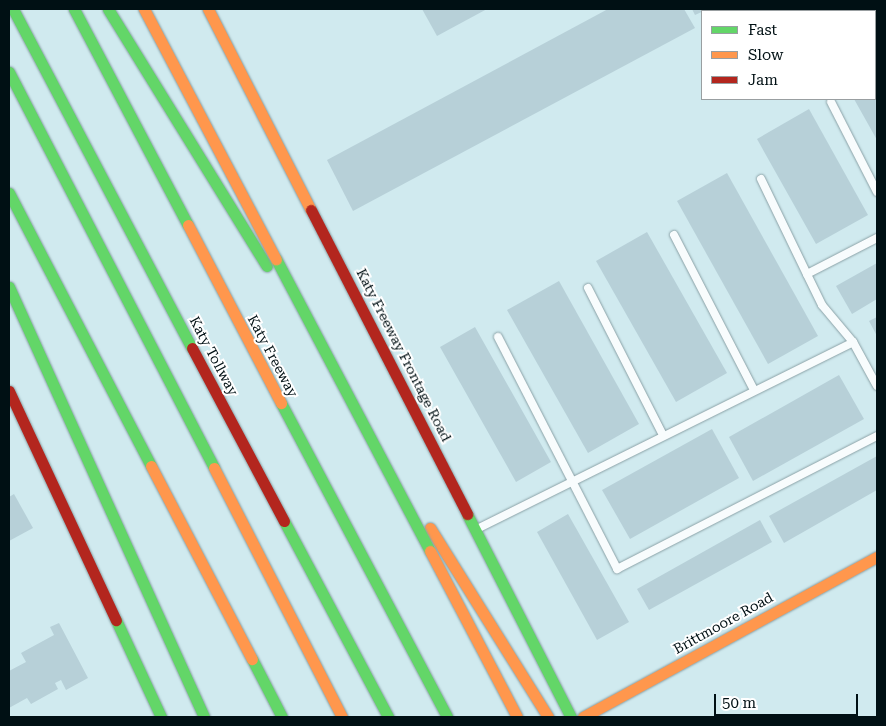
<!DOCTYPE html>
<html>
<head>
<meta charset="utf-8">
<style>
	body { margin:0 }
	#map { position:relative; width:886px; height:726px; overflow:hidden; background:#d0eaef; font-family:"Roboto Serif",serif }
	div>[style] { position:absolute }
	.building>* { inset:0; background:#b7d0d8 }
	.roads { filter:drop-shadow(0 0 1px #8aa1a6) drop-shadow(0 0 1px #8aa1a6) }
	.lane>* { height:8px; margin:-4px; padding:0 4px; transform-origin:4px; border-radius:4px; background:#f8fcfd }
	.fast>* { height:11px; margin:-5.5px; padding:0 5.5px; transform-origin:5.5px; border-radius:5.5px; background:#63d668 }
	.slow>* { height:11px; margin:-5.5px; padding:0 5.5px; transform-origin:5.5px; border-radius:5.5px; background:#ff974d }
	.jam>* { height:11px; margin:-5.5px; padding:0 5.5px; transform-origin:5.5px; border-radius:5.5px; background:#b3261e }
	.bridges { filter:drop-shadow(0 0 1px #8aa1a6) drop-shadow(0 0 1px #8aa1a6) }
	.fast-bridge>* { height:11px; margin:-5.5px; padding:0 5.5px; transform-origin:5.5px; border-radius:5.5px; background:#63d668 }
	.slow-bridge>* { height:11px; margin:-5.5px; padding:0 5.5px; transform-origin:5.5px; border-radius:5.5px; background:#ff974d }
	span { translate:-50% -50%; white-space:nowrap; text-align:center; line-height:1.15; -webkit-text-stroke:4px #fff; paint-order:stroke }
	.street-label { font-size:14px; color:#001014 }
	.frame { position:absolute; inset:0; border:10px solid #001014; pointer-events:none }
	.legend { position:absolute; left:701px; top:10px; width:175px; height:90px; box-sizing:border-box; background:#fff; border:1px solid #999fa1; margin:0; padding:6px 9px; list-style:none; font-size:15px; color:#001014 }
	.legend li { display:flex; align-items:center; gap:10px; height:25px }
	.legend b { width:25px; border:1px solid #999fa1 }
	.scale { position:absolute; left:714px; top:694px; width:144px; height:22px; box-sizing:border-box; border:2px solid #001014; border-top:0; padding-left:6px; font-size:15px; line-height:18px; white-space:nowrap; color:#001014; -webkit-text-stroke:4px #fff; paint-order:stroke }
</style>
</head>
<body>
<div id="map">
	<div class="building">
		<i style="clip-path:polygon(422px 9px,487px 9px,437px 36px)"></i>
		<i style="clip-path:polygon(608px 9px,684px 9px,695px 28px,353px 211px,327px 160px)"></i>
		<i style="clip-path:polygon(692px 9px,708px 9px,695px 15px)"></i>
		<i style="clip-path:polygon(877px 37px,877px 140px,854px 99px,875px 99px)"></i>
		<i style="clip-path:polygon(809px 109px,868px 215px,816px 244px,757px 139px)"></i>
		<i style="clip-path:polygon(727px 173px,818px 336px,768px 364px,677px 201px)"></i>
		<i style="clip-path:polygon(647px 232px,727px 373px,676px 402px,596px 261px)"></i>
		<i style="clip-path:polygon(877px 263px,877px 299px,852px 314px,836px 286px)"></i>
		<i style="clip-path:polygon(559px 281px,639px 424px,588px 453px,507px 310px)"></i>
		<i style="clip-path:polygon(877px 317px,877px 336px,869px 321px)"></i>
		<i style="clip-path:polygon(475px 327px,551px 462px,516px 482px,440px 347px)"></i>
		<i style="clip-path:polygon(839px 375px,864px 419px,753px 481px,729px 437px)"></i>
		<i style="clip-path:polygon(712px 429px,739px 478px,630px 539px,602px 490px)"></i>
		<i style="clip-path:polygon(877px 456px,877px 490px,784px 543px,769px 516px)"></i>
		<i style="clip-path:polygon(14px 494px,33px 528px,9px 541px,9px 497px)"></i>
		<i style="clip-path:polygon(568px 514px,629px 622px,597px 640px,537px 532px)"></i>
		<i style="clip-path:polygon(760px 520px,772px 542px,649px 610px,637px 589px)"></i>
		<i style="clip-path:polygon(59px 623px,88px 678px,66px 690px,61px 680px,55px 683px,58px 689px,31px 704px,27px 698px,9px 708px,9px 671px,26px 662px,21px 653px,54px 635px,50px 627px)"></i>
	</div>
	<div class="roads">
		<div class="lane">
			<i style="left:831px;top:102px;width:101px;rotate:62.9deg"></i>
			<i style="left:761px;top:179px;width:106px;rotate:64.2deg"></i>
			<i style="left:674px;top:235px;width:174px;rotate:62.7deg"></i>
			<i style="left:588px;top:288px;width:165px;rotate:63deg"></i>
			<i style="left:498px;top:337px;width:261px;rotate:62.8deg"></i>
			<i style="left:617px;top:569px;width:292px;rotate:-27.1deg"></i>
			<i style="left:853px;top:342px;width:48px;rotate:-130deg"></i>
			<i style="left:822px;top:305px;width:34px;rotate:-116deg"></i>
			<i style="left:807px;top:274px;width:79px;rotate:-27.2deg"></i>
			<i style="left:477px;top:529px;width:420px;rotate:-26.4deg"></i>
			<i style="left:853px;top:342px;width:50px;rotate:61.4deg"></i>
		</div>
		<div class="fast">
			<i style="left:13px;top:9px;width:383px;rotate:62.2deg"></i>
			<i style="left:74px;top:9px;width:244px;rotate:62.2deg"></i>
			<i style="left:108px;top:9px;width:302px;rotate:58.3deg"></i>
			<i style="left:9px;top:72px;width:446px;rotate:62.6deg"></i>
			<i style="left:9px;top:193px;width:308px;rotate:62.5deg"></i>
			<i style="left:9px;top:287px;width:472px;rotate:65.6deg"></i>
			<i style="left:281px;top:403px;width:355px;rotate:62.1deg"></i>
			<i style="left:467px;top:514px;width:228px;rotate:62.9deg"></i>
			<i style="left:284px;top:521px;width:222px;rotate:62deg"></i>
			<i style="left:116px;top:620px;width:107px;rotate:65.1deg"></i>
			<i style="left:252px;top:659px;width:65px;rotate:62.7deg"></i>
		</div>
		<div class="slow">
			<i style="left:208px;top:9px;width:226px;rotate:62.9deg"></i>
			<i style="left:188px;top:225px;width:201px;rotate:62.4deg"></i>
			<i style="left:151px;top:466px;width:218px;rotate:62.4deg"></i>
			<i style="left:214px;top:468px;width:280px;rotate:62.8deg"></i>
			<i style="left:430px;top:528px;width:223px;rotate:58deg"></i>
			<i style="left:583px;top:717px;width:335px;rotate:-28.6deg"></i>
		</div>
		<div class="jam">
			<i style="left:311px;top:210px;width:342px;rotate:62.8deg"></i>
			<i style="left:192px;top:348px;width:196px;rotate:62deg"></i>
			<i style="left:9px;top:391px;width:253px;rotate:65deg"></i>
		</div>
	</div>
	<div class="bridges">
		<div class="fast-bridge">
			<i style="left:276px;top:259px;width:330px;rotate:62.2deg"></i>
		</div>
		<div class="slow-bridge">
			<i style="left:144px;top:9px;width:283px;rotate:62.2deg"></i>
			<i style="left:430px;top:551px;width:187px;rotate:62.3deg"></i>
		</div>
	</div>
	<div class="street-label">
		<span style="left:404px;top:355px;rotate:63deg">Katy Freeway Frontage Road</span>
		<span style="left:214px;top:356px;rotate:62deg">Katy Tollway</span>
		<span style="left:273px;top:356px;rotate:62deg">Katy Freeway</span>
		<span style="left:723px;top:623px;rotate:-29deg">Brittmoore Road</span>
	</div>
	<div class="frame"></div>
	<ul class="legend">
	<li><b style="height:6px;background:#63d668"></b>Fast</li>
	<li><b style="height:6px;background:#ff974d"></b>Slow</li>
	<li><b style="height:6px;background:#b3261e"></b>Jam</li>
	</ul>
	<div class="scale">50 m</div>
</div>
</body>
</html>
